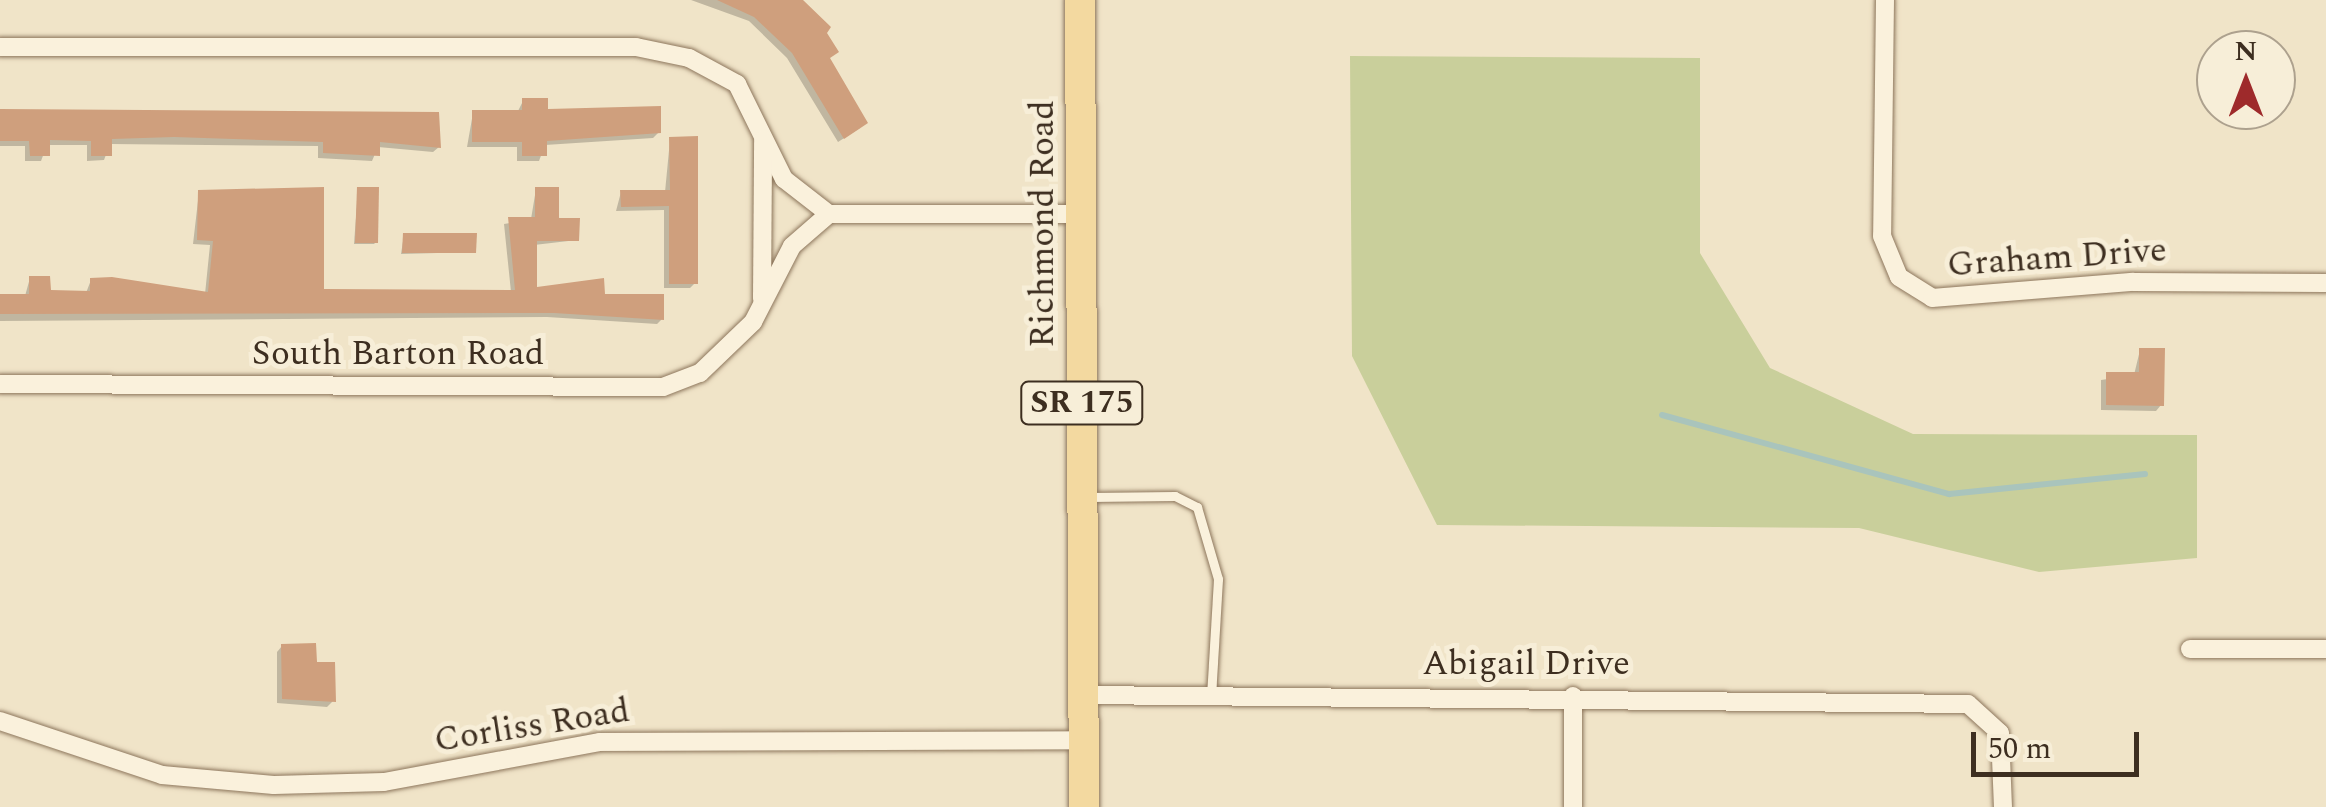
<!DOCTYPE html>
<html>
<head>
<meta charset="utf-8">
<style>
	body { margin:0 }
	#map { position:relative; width:2326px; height:807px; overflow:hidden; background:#f0e4c8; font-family:Spectral,serif }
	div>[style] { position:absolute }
	.green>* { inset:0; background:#c9cf9b }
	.shadow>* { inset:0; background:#0003 }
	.stream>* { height:6px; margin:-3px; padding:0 3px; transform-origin:3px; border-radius:3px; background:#a9c4bc }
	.building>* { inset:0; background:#cf9f7d }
	.roads { filter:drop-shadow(0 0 2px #8d765c) drop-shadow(0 0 2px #8d765c) }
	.lane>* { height:9px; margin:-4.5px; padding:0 4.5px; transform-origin:4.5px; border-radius:4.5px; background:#faf1dc }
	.street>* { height:18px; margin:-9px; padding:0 9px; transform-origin:9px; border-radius:9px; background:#faf1dc }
	.primary>* { height:30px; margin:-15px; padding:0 15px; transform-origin:15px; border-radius:15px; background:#f3d9a0 }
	span { translate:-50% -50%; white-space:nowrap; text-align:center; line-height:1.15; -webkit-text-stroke:10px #f7eed8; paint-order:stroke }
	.shield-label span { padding:2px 8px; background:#f7eed8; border:2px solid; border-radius:8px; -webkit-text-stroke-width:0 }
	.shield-label { font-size:32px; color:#3d2e20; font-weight:700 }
	.street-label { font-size:35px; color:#3d2e20 }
	.north { position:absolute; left:2196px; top:30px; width:100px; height:100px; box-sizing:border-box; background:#f7eed8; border:2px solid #ada18e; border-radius:50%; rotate:0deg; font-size:28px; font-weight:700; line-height:40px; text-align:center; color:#3d2e20 }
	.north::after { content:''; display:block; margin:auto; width:35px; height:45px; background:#9e2a2b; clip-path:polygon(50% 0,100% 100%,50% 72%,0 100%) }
	.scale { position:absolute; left:1971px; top:732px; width:168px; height:45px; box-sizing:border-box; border:5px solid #3d2e20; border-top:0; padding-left:12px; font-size:30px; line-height:35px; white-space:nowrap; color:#3d2e20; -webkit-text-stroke:8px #f7eed8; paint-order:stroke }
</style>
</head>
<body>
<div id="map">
	<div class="green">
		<i style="clip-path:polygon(1350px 56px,1700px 58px,1700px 253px,1770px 368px,1913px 434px,2197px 435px,2197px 558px,2039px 572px,1859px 528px,1437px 525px,1352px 356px)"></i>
	</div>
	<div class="shadow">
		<i style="clip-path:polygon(691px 0,799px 0,824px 33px,827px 59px,860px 128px,838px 142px,787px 58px,749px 21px)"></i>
		<i style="clip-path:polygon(523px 101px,545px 112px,659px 132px,653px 138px,545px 145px,539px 161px,517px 161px,517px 147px,467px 147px,473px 113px,517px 113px)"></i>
		<i style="clip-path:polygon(0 114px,437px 114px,439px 147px,433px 152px,378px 147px,372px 161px,318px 158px,318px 146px,110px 144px,104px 160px,87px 161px,87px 145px,47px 145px,41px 161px,25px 161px,25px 146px,0 146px)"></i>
		<i style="clip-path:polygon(670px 140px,695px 283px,690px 288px,664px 288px,664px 210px,616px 211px,621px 192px,665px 192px)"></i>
		<i style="clip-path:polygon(536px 189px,577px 240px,534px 245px,534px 290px,603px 296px,662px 319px,657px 324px,547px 317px,0 321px,0 294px,25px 296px,30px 278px,49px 292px,86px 293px,91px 280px,205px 294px,210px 245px,193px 244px,199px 192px,321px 291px,511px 292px,504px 224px,531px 219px)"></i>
		<i style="clip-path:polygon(358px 190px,376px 242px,374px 244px,354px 244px)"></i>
		<i style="clip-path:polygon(404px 235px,474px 252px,401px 254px)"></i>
		<i style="clip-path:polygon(2140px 350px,2161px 405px,2156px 411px,2101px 410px,2101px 380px,2134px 375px)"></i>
		<i style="clip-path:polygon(282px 646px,314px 665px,333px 701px,327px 707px,277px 703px,277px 652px)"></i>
	</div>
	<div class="stream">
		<i style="left:1662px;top:415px;width:298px;rotate:15.4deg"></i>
		<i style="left:1949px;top:494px;width:197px;rotate:-5.8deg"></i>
	</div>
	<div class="building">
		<i style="clip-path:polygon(717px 0,803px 0,831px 27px,827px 33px,839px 52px,830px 58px,868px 123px,844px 139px,792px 53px,754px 17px)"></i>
		<i style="clip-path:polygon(522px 98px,548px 98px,548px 109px,661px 106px,661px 133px,547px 141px,547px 156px,522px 156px,522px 142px,472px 142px,472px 110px,522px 110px)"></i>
		<i style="clip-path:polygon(0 109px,439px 112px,441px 148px,380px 142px,380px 156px,323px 153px,323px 142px,174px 137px,112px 139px,112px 156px,91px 156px,91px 141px,50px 140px,50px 156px,30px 156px,29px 141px,0 141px)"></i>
		<i style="clip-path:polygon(698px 136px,698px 284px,669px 284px,669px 206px,621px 207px,620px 190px,670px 190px,669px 137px)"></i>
		<i style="clip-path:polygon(324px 187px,324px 289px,515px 290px,508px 217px,535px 217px,535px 187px,559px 187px,559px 218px,580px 218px,579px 241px,537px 241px,537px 287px,604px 278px,605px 294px,664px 294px,664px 320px,554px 313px,0 314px,0 294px,29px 294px,29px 276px,50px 276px,51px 290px,90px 291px,90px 278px,112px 277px,208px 292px,213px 241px,197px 240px,198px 190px)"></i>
		<i style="clip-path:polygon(357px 187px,379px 187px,378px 243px,355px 243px)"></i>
		<i style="clip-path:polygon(403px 233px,477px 233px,476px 253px,402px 253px)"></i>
		<i style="clip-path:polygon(2139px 348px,2165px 348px,2164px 406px,2106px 405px,2106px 372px,2139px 372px)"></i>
		<i style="clip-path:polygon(316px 643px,317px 662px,335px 662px,336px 702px,282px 699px,281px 644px)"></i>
	</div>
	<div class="roads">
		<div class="lane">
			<i style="left:1090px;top:497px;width:85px;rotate:-0.7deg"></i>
			<i style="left:1175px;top:496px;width:25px;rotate:27deg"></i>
			<i style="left:1197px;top:507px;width:75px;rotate:73.7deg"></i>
			<i style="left:1218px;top:579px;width:117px;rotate:93.4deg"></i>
		</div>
		<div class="street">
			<i style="left:1885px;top:0;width:236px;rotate:90.7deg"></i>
			<i style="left:1882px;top:236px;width:44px;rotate:67.5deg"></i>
			<i style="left:1899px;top:277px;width:39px;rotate:32deg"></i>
			<i style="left:1932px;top:298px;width:202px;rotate:-4.6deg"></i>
			<i style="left:2133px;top:282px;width:193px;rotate:0.3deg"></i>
			<i style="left:0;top:47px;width:636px"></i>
			<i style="left:636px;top:47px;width:54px;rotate:11.7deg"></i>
			<i style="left:689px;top:58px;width:55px;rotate:28.4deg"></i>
			<i style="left:737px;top:84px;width:106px;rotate:63.7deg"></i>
			<i style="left:784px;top:179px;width:57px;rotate:37.9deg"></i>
			<i style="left:829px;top:214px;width:252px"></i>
			<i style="left:762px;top:299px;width:159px;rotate:-89.6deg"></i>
			<i style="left:0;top:384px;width:663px;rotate:0.26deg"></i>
			<i style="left:663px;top:387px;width:40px;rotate:-21deg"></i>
			<i style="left:700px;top:373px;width:74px;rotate:-43.9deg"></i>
			<i style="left:753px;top:322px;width:85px;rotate:-62.8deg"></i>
			<i style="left:792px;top:246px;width:49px;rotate:-40.9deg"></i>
			<i style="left:2190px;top:649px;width:136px"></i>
			<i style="left:1084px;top:695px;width:884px;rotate:0.58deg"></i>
			<i style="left:1968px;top:704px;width:43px;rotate:42.2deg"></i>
			<i style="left:2000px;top:733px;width:74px;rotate:87.7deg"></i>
			<i style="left:0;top:721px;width:171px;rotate:18.4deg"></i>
			<i style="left:162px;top:775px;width:112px;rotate:5.1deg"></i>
			<i style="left:274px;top:785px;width:110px;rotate:-1.6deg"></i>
			<i style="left:384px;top:782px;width:220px;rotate:-10.5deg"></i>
			<i style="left:600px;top:742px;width:484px;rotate:-0.2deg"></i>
			<i style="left:1573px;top:807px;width:111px;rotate:-90deg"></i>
		</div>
		<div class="primary">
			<i style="left:1080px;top:0;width:807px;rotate:89.72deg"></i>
		</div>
	</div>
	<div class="shield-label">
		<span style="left:1082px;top:403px">SR 175</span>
	</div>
	<div class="street-label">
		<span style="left:1043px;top:224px;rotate:-90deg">Richmond Road</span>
		<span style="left:2057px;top:258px;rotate:-4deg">Graham Drive</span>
		<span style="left:398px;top:354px">South Barton Road</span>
		<span style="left:1526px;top:664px">Abigail Drive</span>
		<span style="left:532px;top:726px;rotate:-9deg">Corliss Road</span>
	</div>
	<div class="north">N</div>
	<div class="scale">50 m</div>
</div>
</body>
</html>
